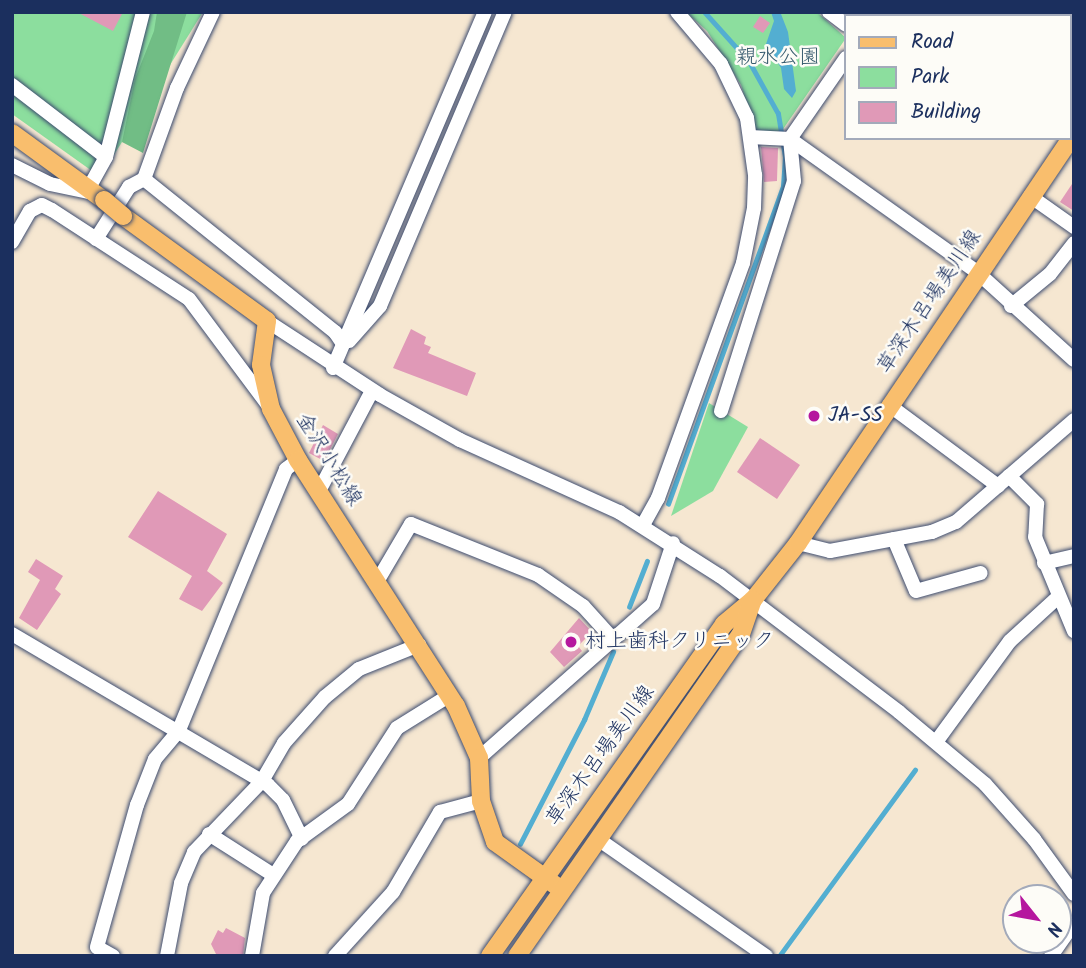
<!DOCTYPE html>
<html>
<head>
<meta charset="utf-8">
<style>
	body { margin:0 }
	#map { position:relative; width:1086px; height:968px; overflow:hidden; background:#f6e7d1; font-family:Kalam,"Klee One",sans-serif }
	div>[style] { position:absolute }
	.green>* { inset:0; background:#8cde9e }
	.forest>* { inset:0; background:#71bd85 }
	.water>* { inset:0; background:#53aed1 }
	.stream>* { height:4.5px; margin:-2.25px; padding:0 2.25px; transform-origin:2.25px; border-radius:2.25px; background:#53aed1 }
	.building>* { inset:0; background:#e099b7 }
	.roads { filter:drop-shadow(0 0 2px #3c4b6f) drop-shadow(0 0 2px #3c4b6f) }
	.minor>* { height:14px; margin:-7px; padding:0 7px; transform-origin:7px; border-radius:7px; background:#fff }
	.major>* { height:18px; margin:-9px; padding:0 9px; transform-origin:9px; border-radius:9px; background:#f9be6d }
	.bridges { filter:drop-shadow(0 0 2px #3c4b6f) drop-shadow(0 0 2px #3c4b6f) }
	.major-bridge>* { height:18px; margin:-9px; padding:0 9px; transform-origin:9px; border-radius:9px; background:#f9be6d }
	.dots>* { width:19px; height:19px; translate:-50% -50%; box-sizing:border-box; border:4px solid #fdfcf7; border-radius:50% }
	span { translate:-50% -50%; white-space:nowrap; text-align:center; line-height:1.15; -webkit-text-stroke:5px #fdfcf7; paint-order:stroke }
	.park-label { font-size:21px; color:#375b6e }
	.street-label { font-size:21px; color:#1b2f5e }
	.poi-label { font-size:21px; color:#1b2f5e }
	.left { translate:0 -50%; text-align:left }
	.frame { position:absolute; inset:0; border:14px solid #1b2f5e; pointer-events:none }
	.legend { position:absolute; left:844px; top:14px; width:228px; height:126px; box-sizing:border-box; background:#fdfcf7; border:2px solid #a3aaba; margin:0; padding:9px 12px; list-style:none; font-size:21px; color:#1b2f5e }
	.legend li { display:flex; align-items:center; gap:14px; height:35px }
	.legend b { width:35px; border:2px solid #a3aaba }
	.north { position:absolute; left:1002px; top:884px; width:70px; height:70px; box-sizing:border-box; background:#fdfcf7; border:2px solid #a3aaba; border-radius:50%; rotate:121deg; font-size:19px; font-weight:700; line-height:28px; text-align:center; color:#1b2f5e }
	.north::after { content:''; display:block; margin:auto; width:24px; height:32px; background:#b5179e; clip-path:polygon(50% 0,100% 100%,50% 72%,0 100%) }
</style>
</head>
<body>
<div id="map">
	<div class="green">
		<i style="clip-path:polygon(12px 12px,203px 12px,112px 158px,92px 171px,12px 114px)"></i>
		<i style="clip-path:polygon(686px 12px,817px 12px,846px 38px,781px 132px,755px 131px,741px 85px,707px 31px)"></i>
		<i style="clip-path:polygon(709px 403px,748px 427px,713px 491px,671px 516px)"></i>
	</div>
	<div class="forest">
		<i style="clip-path:polygon(157px 12px,187px 12px,143px 153px,122px 142px,135px 79px,154px 31px)"></i>
	</div>
	<div class="water">
		<i style="clip-path:polygon(771px 12px,781px 14px,788px 32px,796px 91px,792px 98px,784px 89px,781px 68px,766px 44px,774px 21px)"></i>
	</div>
	<div class="stream">
		<i style="left:668px;top:504px;width:338px;rotate:-70.1deg"></i>
		<i style="left:783px;top:186px;width:29px;rotate:-86deg"></i>
		<i style="left:785px;top:157px;width:44px;rotate:-99.2deg"></i>
		<i style="left:778px;top:114px;width:60px;rotate:-119.1deg"></i>
		<i style="left:749px;top:62px;width:67px;rotate:-132deg"></i>
		<i style="left:629px;top:607px;width:49px;rotate:-68.6deg"></i>
		<i style="left:520px;top:844px;width:140px;rotate:-62.7deg"></i>
		<i style="left:584px;top:720px;width:74px;rotate:-66.9deg"></i>
		<i style="left:780px;top:955px;width:229px;rotate:-53.9deg"></i>
	</div>
	<div class="building">
		<i style="clip-path:polygon(77px 12px,123px 12px,113px 31px)"></i>
		<i style="clip-path:polygon(760px 16px,770px 23px,763px 33px,753px 27px)"></i>
		<i style="clip-path:polygon(761px 147px,778px 148px,777px 181px,764px 182px)"></i>
		<i style="clip-path:polygon(1074px 181px,1074px 211px,1060px 202px)"></i>
		<i style="clip-path:polygon(411px 329px,426px 337px,424px 344px,431px 347px,428px 353px,476px 373px,467px 396px,393px 368px)"></i>
		<i style="clip-path:polygon(323px 425px,338px 434px,324px 461px,309px 453px)"></i>
		<i style="clip-path:polygon(760px 438px,800px 465px,777px 499px,737px 472px)"></i>
		<i style="clip-path:polygon(158px 491px,227px 534px,207px 571px,223px 583px,202px 611px,179px 599px,192px 576px,128px 537px)"></i>
		<i style="clip-path:polygon(36px 559px,63px 576px,55px 589px,61px 594px,37px 630px,19px 618px,40px 580px,28px 572px)"></i>
		<i style="clip-path:polygon(579px 618px,592px 632px,578px 646px,582px 651px,564px 667px,550px 652px)"></i>
		<i style="clip-path:polygon(226px 928px,245px 938px,243px 956px,217px 956px,211px 944px,218px 930px,223px 933px)"></i>
	</div>
	<div class="roads">
		<div class="minor">
			<i style="left:829px;top:12px;width:21px;rotate:37deg"></i>
			<i style="left:875px;top:16px;width:5px;rotate:-53deg"></i>
			<i style="left:846px;top:58px;width:98px;rotate:124.7deg"></i>
			<i style="left:790px;top:139px;width:229px;rotate:35.4deg"></i>
			<i style="left:977px;top:272px;width:131px;rotate:42.2deg"></i>
			<i style="left:12px;top:85px;width:118px;rotate:37.5deg"></i>
			<i style="left:106px;top:157px;width:35px;rotate:119deg"></i>
			<i style="left:106px;top:157px;width:150px;rotate:-75.7deg"></i>
			<i style="left:12px;top:165px;width:42px;rotate:26.6deg"></i>
			<i style="left:50px;top:184px;width:44px;rotate:11.8deg"></i>
			<i style="left:144px;top:179px;width:245px;rotate:38.7deg"></i>
			<i style="left:335px;top:332px;width:14px;rotate:56deg"></i>
			<i style="left:1030px;top:196px;width:54px;rotate:35.2deg"></i>
			<i style="left:96px;top:239px;width:62px;rotate:-57.6deg"></i>
			<i style="left:129px;top:187px;width:17px;rotate:-28deg"></i>
			<i style="left:144px;top:179px;width:97px;rotate:-70.1deg"></i>
			<i style="left:177px;top:88px;width:84px;rotate:-64.7deg"></i>
			<i style="left:12px;top:242px;width:36px;rotate:-60deg"></i>
			<i style="left:30px;top:211px;width:13px;rotate:-27deg"></i>
			<i style="left:42px;top:205px;width:11px;rotate:27deg"></i>
			<i style="left:52px;top:210px;width:163px;rotate:33deg"></i>
			<i style="left:189px;top:299px;width:132px;rotate:53.3deg"></i>
			<i style="left:1011px;top:306px;width:50px;rotate:-39.4deg"></i>
			<i style="left:1050px;top:274px;width:39px;rotate:-52deg"></i>
			<i style="left:267px;top:321px;width:135px;rotate:33.2deg"></i>
			<i style="left:380px;top:395px;width:92px;rotate:29.4deg"></i>
			<i style="left:460px;top:440px;width:175px;rotate:24.4deg"></i>
			<i style="left:619px;top:512px;width:120px;rotate:32.4deg"></i>
			<i style="left:720px;top:576px;width:225px;rotate:37.2deg"></i>
			<i style="left:899px;top:712px;width:112px;rotate:39.9deg"></i>
			<i style="left:985px;top:784px;width:74px;rotate:48.3deg"></i>
			<i style="left:1034px;top:839px;width:68px;rotate:54deg"></i>
			<i style="left:349px;top:341px;width:47px;rotate:-48.5deg"></i>
			<i style="left:380px;top:306px;width:319px;rotate:-67deg"></i>
			<i style="left:333px;top:368px;width:387px;rotate:-66.9deg"></i>
			<i style="left:889px;top:405px;width:136px;rotate:36.6deg"></i>
			<i style="left:721px;top:411px;width:241px;rotate:-72.4deg"></i>
			<i style="left:794px;top:181px;width:42px;rotate:-95.4deg"></i>
			<i style="left:790px;top:139px;width:40px;rotate:-177.1deg"></i>
			<i style="left:1009px;top:476px;width:40px;rotate:45deg"></i>
			<i style="left:1037px;top:504px;width:33px;rotate:93deg"></i>
			<i style="left:1035px;top:537px;width:102px;rotate:67.5deg"></i>
			<i style="left:319px;top:491px;width:113px;rotate:-62.1deg"></i>
			<i style="left:643px;top:525px;width:31px;rotate:-61deg"></i>
			<i style="left:658px;top:498px;width:250px;rotate:-70.1deg"></i>
			<i style="left:743px;top:263px;width:56px;rotate:-78.7deg"></i>
			<i style="left:754px;top:208px;width:33px;rotate:-88deg"></i>
			<i style="left:755px;top:175px;width:58px;rotate:-98deg"></i>
			<i style="left:747px;top:118px;width:60px;rotate:-115.7deg"></i>
			<i style="left:721px;top:64px;width:68px;rotate:-130.2deg"></i>
			<i style="left:894px;top:539px;width:56px;rotate:67.1deg"></i>
			<i style="left:916px;top:591px;width:67px;rotate:-15.5deg"></i>
			<i style="left:798px;top:543px;width:33px;rotate:14deg"></i>
			<i style="left:830px;top:551px;width:104px;rotate:-10.6deg"></i>
			<i style="left:932px;top:532px;width:26px;rotate:-23deg"></i>
			<i style="left:956px;top:522px;width:156px;rotate:-40.8deg"></i>
			<i style="left:1044px;top:563px;width:31px;rotate:-13deg"></i>
			<i style="left:378px;top:580px;width:65px;rotate:-59.5deg"></i>
			<i style="left:411px;top:524px;width:137px;rotate:21.9deg"></i>
			<i style="left:538px;top:575px;width:55px;rotate:34.6deg"></i>
			<i style="left:583px;top:606px;width:43px;rotate:47.8deg"></i>
			<i style="left:12px;top:634px;width:297px;rotate:30.5deg"></i>
			<i style="left:268px;top:785px;width:21px;rotate:45deg"></i>
			<i style="left:283px;top:800px;width:43px;rotate:64deg"></i>
			<i style="left:936px;top:742px;width:125px;rotate:-53.8deg"></i>
			<i style="left:1010px;top:641px;width:65px;rotate:-42.5deg"></i>
			<i style="left:479px;top:758px;width:232px;rotate:-41.5deg"></i>
			<i style="left:653px;top:604px;width:64px;rotate:-71.8deg"></i>
			<i style="left:209px;top:834px;width:76px;rotate:32.6deg"></i>
			<i style="left:598px;top:839px;width:205px;rotate:34.9deg"></i>
			<i style="left:113px;top:956px;width:18px;rotate:-151deg"></i>
			<i style="left:97px;top:947px;width:148px;rotate:-74.3deg"></i>
			<i style="left:137px;top:805px;width:49px;rotate:-68.6deg"></i>
			<i style="left:155px;top:759px;width:38px;rotate:-50deg"></i>
			<i style="left:179px;top:730px;width:282px;rotate:-67.7deg"></i>
			<i style="left:286px;top:469px;width:15px;rotate:-37deg"></i>
			<i style="left:167px;top:956px;width:74px;rotate:-79.1deg"></i>
			<i style="left:181px;top:883px;width:34px;rotate:-67deg"></i>
			<i style="left:194px;top:852px;width:98px;rotate:-46.2deg"></i>
			<i style="left:262px;top:781px;width:44px;rotate:-59.9deg"></i>
			<i style="left:284px;top:743px;width:62px;rotate:-48.3deg"></i>
			<i style="left:325px;top:697px;width:44px;rotate:-39.5deg"></i>
			<i style="left:359px;top:669px;width:65px;rotate:-21.8deg"></i>
			<i style="left:252px;top:956px;width:64px;rotate:-80.1deg"></i>
			<i style="left:263px;top:893px;width:62px;rotate:-56.8deg"></i>
			<i style="left:297px;top:841px;width:63px;rotate:-36deg"></i>
			<i style="left:348px;top:804px;width:90px;rotate:-57.2deg"></i>
			<i style="left:397px;top:728px;width:62px;rotate:-31.9deg"></i>
			<i style="left:335px;top:956px;width:86px;rotate:-47.8deg"></i>
			<i style="left:393px;top:892px;width:93px;rotate:-59.6deg"></i>
			<i style="left:440px;top:812px;width:42px;rotate:-15deg"></i>
			<i style="left:1051px;top:956px;width:40px;rotate:-55.1deg"></i>
		</div>
		<div class="major">
			<i style="left:12px;top:133px;width:114px;rotate:36.1deg"></i>
			<i style="left:123px;top:216px;width:178px;rotate:36.1deg"></i>
			<i style="left:267px;top:321px;width:44px;rotate:97.8deg"></i>
			<i style="left:261px;top:365px;width:45px;rotate:77.2deg"></i>
			<i style="left:271px;top:409px;width:58px;rotate:62.1deg"></i>
			<i style="left:298px;top:460px;width:292px;rotate:57.3deg"></i>
			<i style="left:456px;top:706px;width:57px;rotate:66.1deg"></i>
			<i style="left:479px;top:758px;width:43px;rotate:87.3deg"></i>
			<i style="left:481px;top:801px;width:43px;rotate:71.1deg"></i>
			<i style="left:495px;top:842px;width:82px;rotate:35.6deg"></i>
			<i style="left:490px;top:956px;width:406px;rotate:-54.8deg"></i>
			<i style="left:724px;top:624px;width:38px;rotate:-40deg"></i>
			<i style="left:753px;top:600px;width:73px;rotate:-51.7deg"></i>
			<i style="left:798px;top:543px;width:493px;rotate:-56deg"></i>
			<i style="left:517px;top:956px;width:392px;rotate:-55.2deg"></i>
			<i style="left:741px;top:634px;width:36px;rotate:-71deg"></i>
		</div>
	</div>
	<div class="bridges">
		<div class="major-bridge">
			<i style="left:104px;top:200px;width:25px;rotate:40deg"></i>
		</div>
	</div>
	<div class="dots">
		<i style="left:814px;top:416px;background:#b5179e"></i>
		<i style="left:571px;top:642px;background:#b5179e"></i>
	</div>
	<div class="park-label">
		<span style="left:778px;top:58px">親水公園</span>
	</div>
	<div class="street-label">
		<span style="left:930px;top:302px;rotate:-56deg">草深木呂場美川線</span>
		<span style="left:328px;top:460px;rotate:58deg">金沢小松線</span>
		<span style="left:601px;top:756px;rotate:-54deg">草深木呂場美川線</span>
	</div>
	<div class="poi-label">
		<span class="left" style="left:828px;top:416px">JA-SS</span>
		<span class="left" style="left:585px;top:642px">村上歯科クリニック</span>
	</div>
	<div class="frame"></div>
	<ul class="legend">
	<li><b style="height:9px;background:#f9be6d"></b>Road</li>
	<li><b style="height:19px;background:#8cde9e"></b>Park</li>
	<li><b style="height:19px;background:#e099b7"></b>Building</li>
	</ul>
	<div class="north">N</div>
</div>
</body>
</html>
